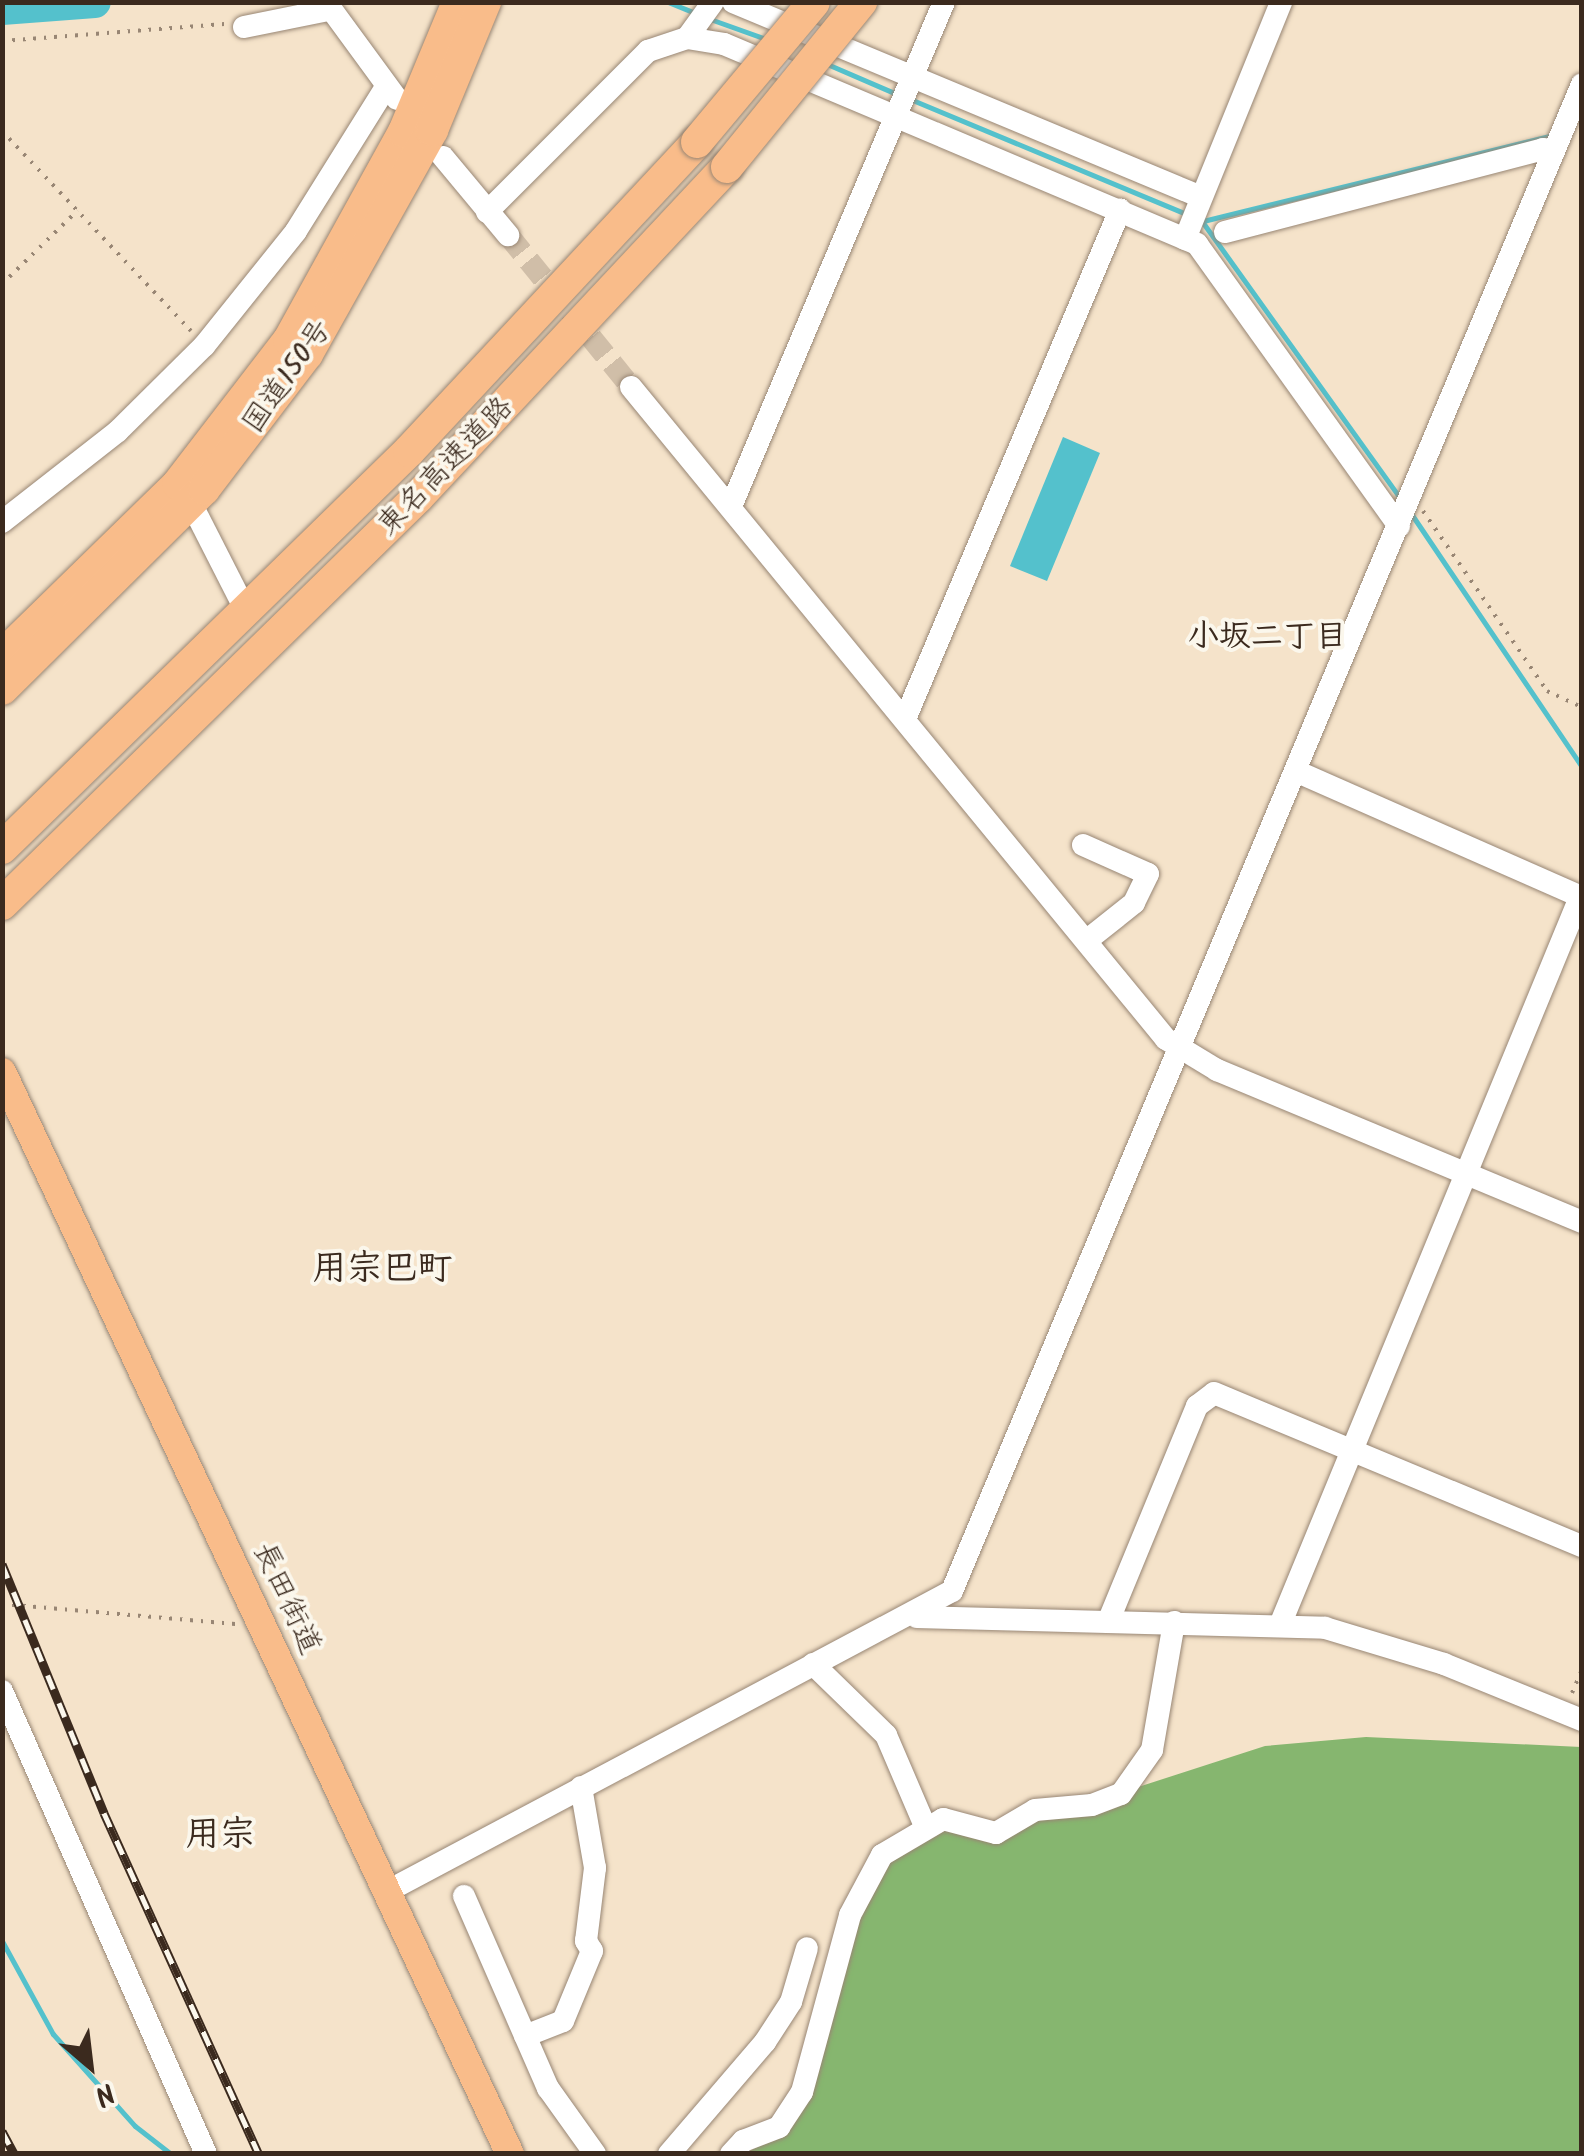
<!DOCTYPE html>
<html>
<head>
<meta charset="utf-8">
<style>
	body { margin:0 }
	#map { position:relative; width:1584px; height:2156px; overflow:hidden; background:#f5e3ca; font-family:Kalam,"Klee One",sans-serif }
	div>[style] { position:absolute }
	.forest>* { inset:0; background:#86b66f }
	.water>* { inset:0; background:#54c1cc }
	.stream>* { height:5px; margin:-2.5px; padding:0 2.5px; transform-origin:2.5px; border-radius:2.5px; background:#54c1cc }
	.river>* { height:32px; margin:-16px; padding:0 16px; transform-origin:16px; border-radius:16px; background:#54c1cc }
	.minor-tunnel>* { height:22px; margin-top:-11px; transform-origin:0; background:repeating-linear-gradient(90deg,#d0bea8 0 22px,transparent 0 33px) }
	.path>* { height:4px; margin-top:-2px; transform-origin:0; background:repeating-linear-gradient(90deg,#988674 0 2.5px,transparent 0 10.5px) }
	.roads { filter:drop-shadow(0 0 2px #988674) drop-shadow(0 0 2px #988674) }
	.minor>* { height:22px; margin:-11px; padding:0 11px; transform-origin:11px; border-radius:11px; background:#fff }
	.major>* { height:28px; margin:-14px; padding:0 14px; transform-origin:14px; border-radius:14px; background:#f9bc8a }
	.highway>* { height:32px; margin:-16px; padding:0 16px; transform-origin:16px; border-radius:16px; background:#f9bc8a }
	.rail>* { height:9px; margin-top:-4.5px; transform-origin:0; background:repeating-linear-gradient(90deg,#fbf7ec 0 15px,#3b2a1e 0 30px); box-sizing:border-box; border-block:2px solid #3b2a1e }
	.bridges { filter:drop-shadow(0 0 2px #988674) drop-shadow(0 0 2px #988674) }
	.highway-bridge>* { height:32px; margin:-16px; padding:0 16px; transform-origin:16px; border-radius:16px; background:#f9bc8a }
	span { translate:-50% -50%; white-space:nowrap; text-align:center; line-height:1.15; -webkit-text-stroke:8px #fbf7ec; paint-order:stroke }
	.street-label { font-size:30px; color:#3b2a1e }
	.neighbourhood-label { font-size:32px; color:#3b2a1e; font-weight:700 }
	.quarter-label { font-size:35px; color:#3b2a1e; font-weight:700 }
	.frame { position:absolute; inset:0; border:5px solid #3b2a1e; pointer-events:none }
	.north { position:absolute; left:40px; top:2016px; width:100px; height:100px; -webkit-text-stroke:8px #fbf7ec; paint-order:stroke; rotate:152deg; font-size:28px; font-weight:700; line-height:40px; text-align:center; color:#3b2a1e }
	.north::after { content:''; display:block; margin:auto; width:35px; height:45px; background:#3b2a1e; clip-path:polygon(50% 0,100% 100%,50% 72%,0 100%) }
</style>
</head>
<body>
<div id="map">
	<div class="forest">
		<i style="clip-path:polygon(1366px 1737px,1581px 1747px,1581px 2153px,744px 2154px,790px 2129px,859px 1890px,898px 1843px,949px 1828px,996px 1833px,1265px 1746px)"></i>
	</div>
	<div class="water">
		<i style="clip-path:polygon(1063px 437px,1100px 453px,1047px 581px,1010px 566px)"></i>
	</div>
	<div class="stream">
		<i style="left:668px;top:2px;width:29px;rotate:22deg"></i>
		<i style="left:710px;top:19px;width:59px;rotate:19.7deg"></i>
		<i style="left:827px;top:64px;width:78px;rotate:23.3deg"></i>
		<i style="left:910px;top:99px;width:299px;rotate:22.6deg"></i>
		<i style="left:1201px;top:220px;width:343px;rotate:54.4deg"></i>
		<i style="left:1203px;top:221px;width:361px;rotate:-13.8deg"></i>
		<i style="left:1410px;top:512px;width:308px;rotate:56deg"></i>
		<i style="left:2px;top:1143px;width:49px;rotate:90deg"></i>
		<i style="left:2px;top:1941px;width:106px;rotate:61.3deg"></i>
		<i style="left:53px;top:2034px;width:123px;rotate:48.3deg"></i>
		<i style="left:135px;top:2126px;width:46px;rotate:37.9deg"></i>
		<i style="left:276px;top:2154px;width:143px"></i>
	</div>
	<div class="river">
		<i style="left:2px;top:9px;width:93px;rotate:-4.3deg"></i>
	</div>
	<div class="minor-tunnel">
		<i style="left:508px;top:235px;width:196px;rotate:51deg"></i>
	</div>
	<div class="path">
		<i style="left:2px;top:41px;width:223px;rotate:-4.4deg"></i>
		<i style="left:2px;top:131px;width:275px;rotate:46.6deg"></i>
		<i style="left:2px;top:284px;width:105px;rotate:-44.2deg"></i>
		<i style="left:1423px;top:511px;width:219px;rotate:55.4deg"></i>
		<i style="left:1547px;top:691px;width:38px;rotate:25deg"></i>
		<i style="left:2px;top:1604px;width:234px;rotate:4.9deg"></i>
		<i style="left:1572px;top:1693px;width:25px;rotate:-67deg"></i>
	</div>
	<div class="roads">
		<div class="minor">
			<i style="left:326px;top:2px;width:120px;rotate:53.8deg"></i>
			<i style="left:733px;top:2px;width:507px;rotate:22.62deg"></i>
			<i style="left:244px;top:27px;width:86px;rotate:-11.4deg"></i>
			<i style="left:687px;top:38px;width:44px;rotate:-54.2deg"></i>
			<i style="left:443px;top:157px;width:102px;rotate:50.2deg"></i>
			<i style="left:487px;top:212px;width:228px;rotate:-45deg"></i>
			<i style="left:648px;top:51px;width:41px;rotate:-18.4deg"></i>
			<i style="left:687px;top:38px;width:37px;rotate:9deg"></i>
			<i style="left:724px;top:44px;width:514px;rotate:22.92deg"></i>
			<i style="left:1197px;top:244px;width:347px;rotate:54.4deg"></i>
			<i style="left:1225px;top:232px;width:329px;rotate:-14.6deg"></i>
			<i style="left:1543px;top:149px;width:11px;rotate:22deg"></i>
			<i style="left:1185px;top:239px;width:256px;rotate:-67.9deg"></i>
			<i style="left:631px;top:387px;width:843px;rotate:50.63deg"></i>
			<i style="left:1166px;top:1039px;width:60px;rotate:31.3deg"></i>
			<i style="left:1217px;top:1070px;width:395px;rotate:22.6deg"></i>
			<i style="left:191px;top:503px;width:123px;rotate:63deg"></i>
			<i style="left:732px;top:504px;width:545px;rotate:-67.11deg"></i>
			<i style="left:2px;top:522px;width:147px;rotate:-38.1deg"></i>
			<i style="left:118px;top:431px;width:121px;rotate:-44.7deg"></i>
			<i style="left:204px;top:346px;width:147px;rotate:-51.3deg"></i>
			<i style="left:296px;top:231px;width:170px;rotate:-58deg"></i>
			<i style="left:905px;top:719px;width:553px;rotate:-67.1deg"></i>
			<i style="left:1298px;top:772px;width:310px;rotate:23.8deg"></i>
			<i style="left:1083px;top:845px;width:71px;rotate:24deg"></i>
			<i style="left:1148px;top:874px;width:32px;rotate:116deg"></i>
			<i style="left:1134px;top:903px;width:61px;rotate:141.6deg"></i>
			<i style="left:917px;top:1617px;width:408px;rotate:1.5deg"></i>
			<i style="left:1325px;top:1628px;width:124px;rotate:16.8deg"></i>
			<i style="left:1444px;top:1664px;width:149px;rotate:22.1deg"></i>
			<i style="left:1108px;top:1622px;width:234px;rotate:-67.6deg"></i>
			<i style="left:1197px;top:1406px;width:21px;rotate:-37deg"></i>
			<i style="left:1214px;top:1393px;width:399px;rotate:22.6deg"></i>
			<i style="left:1280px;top:1625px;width:787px;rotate:-67.6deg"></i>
			<i style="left:813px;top:1664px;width:102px;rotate:44.2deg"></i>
			<i style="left:886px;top:1735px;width:99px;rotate:66.8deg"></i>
			<i style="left:2px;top:1691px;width:506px;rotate:66.22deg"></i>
			<i style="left:386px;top:1892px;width:641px;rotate:-28deg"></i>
			<i style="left:952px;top:1591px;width:1633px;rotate:-67.31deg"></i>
			<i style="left:464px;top:1896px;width:210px;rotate:66.4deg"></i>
			<i style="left:548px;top:2088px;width:81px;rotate:54.5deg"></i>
			<i style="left:525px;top:2036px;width:41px;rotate:-21.5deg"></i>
			<i style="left:563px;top:2021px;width:76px;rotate:-67.5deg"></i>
			<i style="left:592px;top:1951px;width:12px;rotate:-121deg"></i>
			<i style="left:586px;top:1941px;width:74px;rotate:-83deg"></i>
			<i style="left:595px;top:1868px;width:82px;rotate:-99.8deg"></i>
			<i style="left:669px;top:2154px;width:148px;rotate:-49.4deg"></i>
			<i style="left:765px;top:2042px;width:48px;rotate:-57deg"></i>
			<i style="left:791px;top:2002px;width:56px;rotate:-73.5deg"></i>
			<i style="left:731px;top:2154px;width:18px;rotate:-47deg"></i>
			<i style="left:743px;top:2141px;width:39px;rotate:-21deg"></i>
			<i style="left:779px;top:2127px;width:42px;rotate:-56.7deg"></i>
			<i style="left:802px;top:2092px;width:183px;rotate:-74.8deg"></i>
			<i style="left:850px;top:1915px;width:68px;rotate:-61.9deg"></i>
			<i style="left:882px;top:1855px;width:71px;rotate:-30.5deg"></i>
			<i style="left:943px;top:1819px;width:55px;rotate:14.8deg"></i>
			<i style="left:996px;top:1833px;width:45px;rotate:-30.5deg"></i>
			<i style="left:1035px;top:1810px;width:57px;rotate:-5deg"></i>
			<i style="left:1092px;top:1805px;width:31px;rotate:-21deg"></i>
			<i style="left:1121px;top:1794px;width:54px;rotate:-54.8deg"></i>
			<i style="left:1152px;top:1750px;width:130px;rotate:-80.2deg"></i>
		</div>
		<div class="major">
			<i style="left:2px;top:1072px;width:1195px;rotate:64.85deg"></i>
		</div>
		<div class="highway">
			<i style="left:2px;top:656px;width:246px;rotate:-44.3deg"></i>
			<i style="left:178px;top:484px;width:182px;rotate:-52.4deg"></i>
			<i style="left:289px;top:340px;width:238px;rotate:-61.1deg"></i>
			<i style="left:404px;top:132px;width:141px;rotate:-67.4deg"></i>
			<i style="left:2px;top:689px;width:284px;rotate:-44.7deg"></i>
			<i style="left:204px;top:489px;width:170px;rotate:-52.7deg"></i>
			<i style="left:307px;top:354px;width:257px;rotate:-60.8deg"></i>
			<i style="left:432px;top:130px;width:139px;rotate:-67.5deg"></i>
			<i style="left:2px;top:848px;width:569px;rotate:-44.29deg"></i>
			<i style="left:409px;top:451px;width:422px;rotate:-47deg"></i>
			<i style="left:2px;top:904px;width:582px;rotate:-44.37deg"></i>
			<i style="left:418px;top:497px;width:452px;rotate:-46.9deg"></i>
		</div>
	</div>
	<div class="rail">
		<i style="left:2px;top:1564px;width:269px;rotate:67.7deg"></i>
		<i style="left:104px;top:1813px;width:375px;rotate:65.6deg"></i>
		<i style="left:2px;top:2131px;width:26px;rotate:62deg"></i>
	</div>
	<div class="bridges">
		<div class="highway-bridge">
			<i style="left:697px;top:142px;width:182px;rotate:-50.1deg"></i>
			<i style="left:727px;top:167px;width:213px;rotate:-50.9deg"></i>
		</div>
	</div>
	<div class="street-label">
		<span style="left:288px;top:377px;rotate:-55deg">国道150号</span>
		<span style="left:446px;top:467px;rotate:-46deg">東名高速道路</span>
		<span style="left:286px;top:1599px;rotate:65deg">長田街道</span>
	</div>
	<div class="neighbourhood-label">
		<span style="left:1267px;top:638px">小坂二丁目</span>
	</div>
	<div class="quarter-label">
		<span style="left:382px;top:1270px">用宗巴町</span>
		<span style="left:220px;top:1836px">用宗</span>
	</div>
	<div class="frame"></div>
	<div class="north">N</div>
</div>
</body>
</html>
